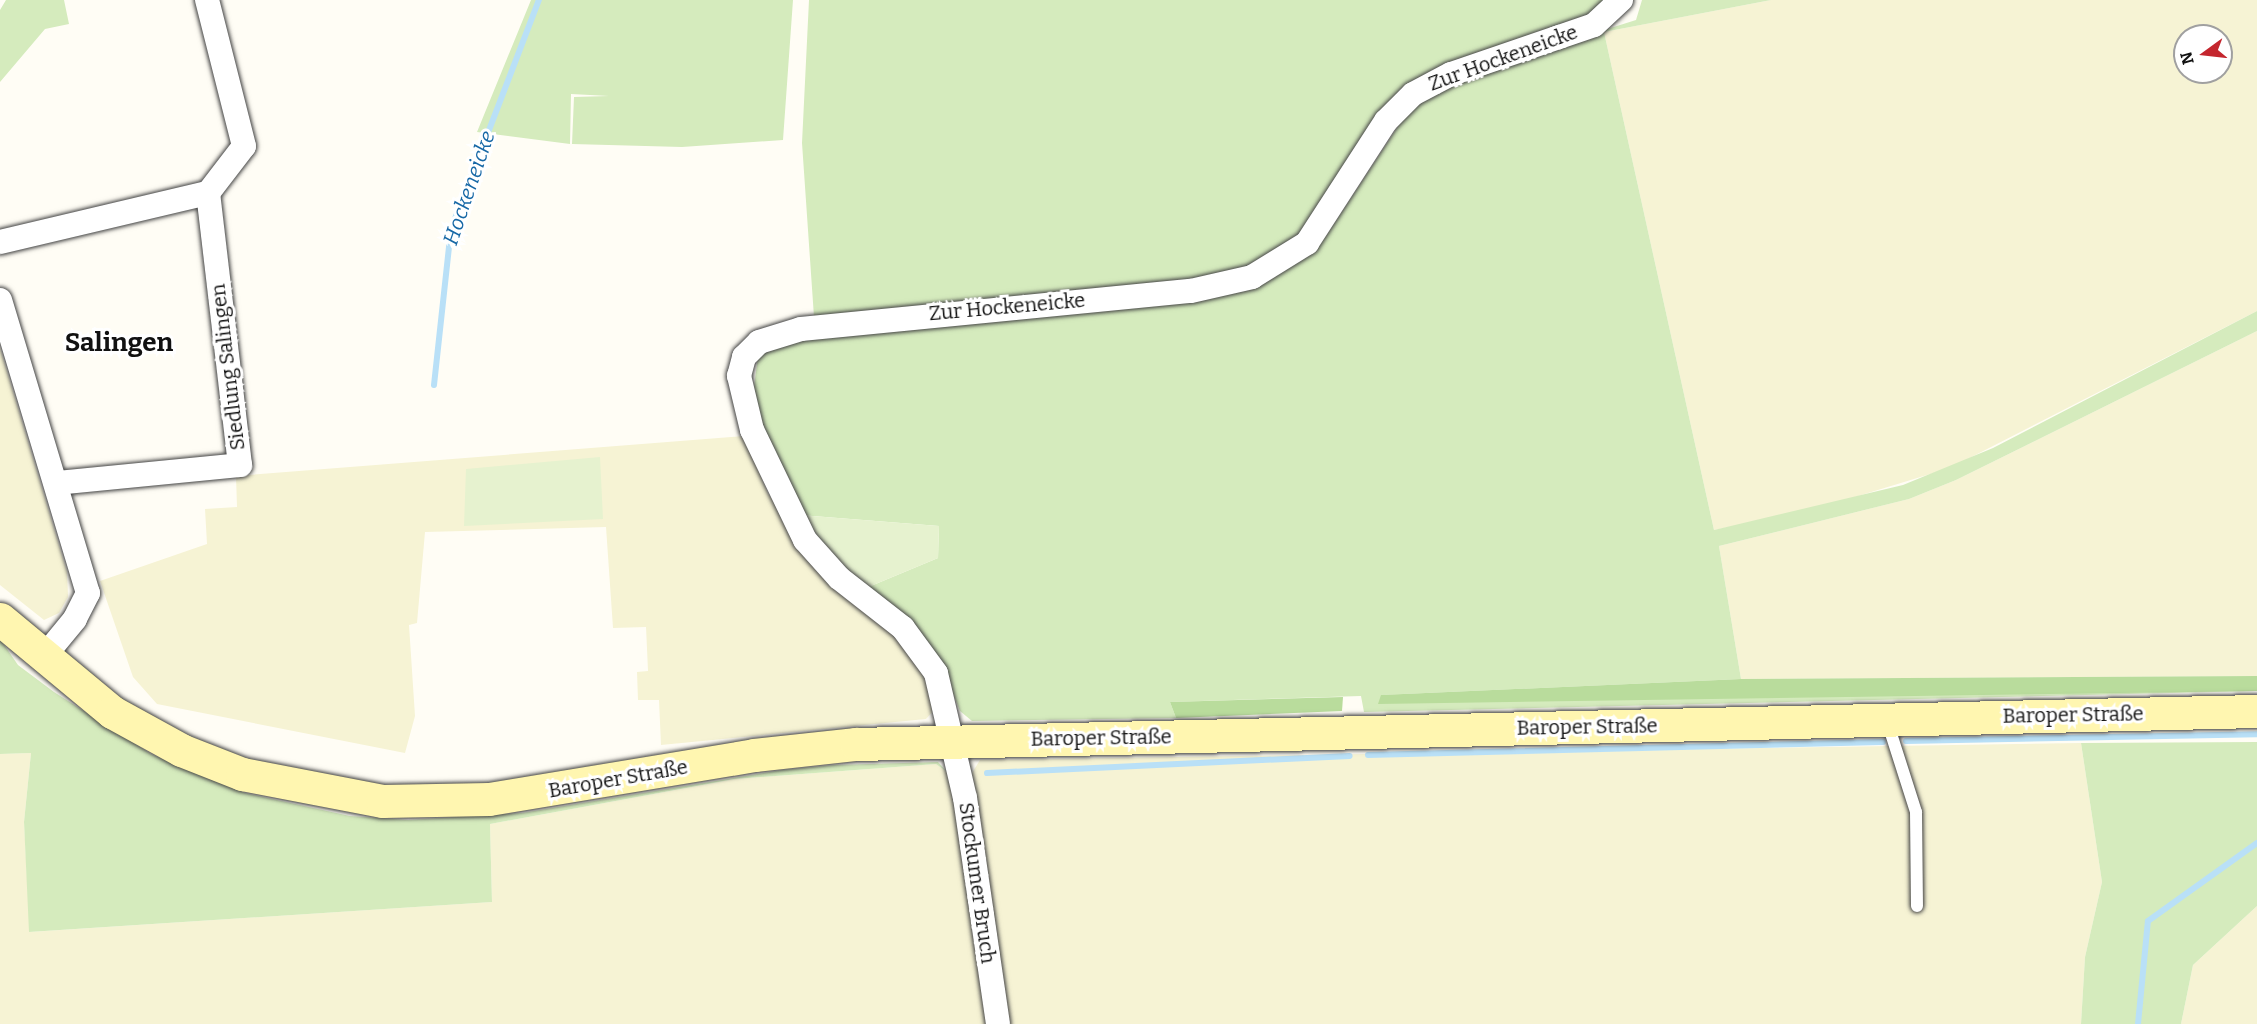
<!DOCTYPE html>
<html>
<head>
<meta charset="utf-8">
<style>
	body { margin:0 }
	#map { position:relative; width:2257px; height:1024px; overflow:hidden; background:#fffdf5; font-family:Bitter,serif }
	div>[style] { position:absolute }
	.farmland>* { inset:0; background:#f6f3d4 }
	.green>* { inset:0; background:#d5ebbd }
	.forest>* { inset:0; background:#b9dc9c }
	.pitch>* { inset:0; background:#e6f2cf }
	.stream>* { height:6px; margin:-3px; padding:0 3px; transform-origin:3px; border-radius:3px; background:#b9e0f7 }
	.roads { filter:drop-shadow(0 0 2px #444) drop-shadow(0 0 2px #444) }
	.service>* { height:12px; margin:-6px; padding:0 6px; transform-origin:6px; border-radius:6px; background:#fff }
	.minor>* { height:24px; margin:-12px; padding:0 12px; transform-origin:12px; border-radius:12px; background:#fff }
	.secondary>* { height:33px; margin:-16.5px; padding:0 16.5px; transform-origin:16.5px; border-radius:16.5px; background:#fff6b0 }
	span { translate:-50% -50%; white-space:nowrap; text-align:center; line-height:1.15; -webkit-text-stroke:6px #fff; paint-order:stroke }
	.street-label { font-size:20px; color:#111 }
	.water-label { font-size:21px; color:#1768a6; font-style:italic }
	.district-label { font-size:26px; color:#111; font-weight:700 }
	.north { position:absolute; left:2173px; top:24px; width:60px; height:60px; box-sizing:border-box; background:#fff; border:2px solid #a0a0a0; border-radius:50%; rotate:255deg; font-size:16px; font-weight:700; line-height:24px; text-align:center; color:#111 }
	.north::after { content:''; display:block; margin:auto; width:21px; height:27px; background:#c4262e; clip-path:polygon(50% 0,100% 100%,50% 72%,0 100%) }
</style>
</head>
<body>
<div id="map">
	<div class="farmland">
		<i style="clip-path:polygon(evenodd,1771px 0,2257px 0,2257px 311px,1950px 468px,1809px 511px,1714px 530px,1604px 32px,1771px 0,2185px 36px,2221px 36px,2221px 72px,2185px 72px,2185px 36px)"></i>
		<i style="clip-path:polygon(2257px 331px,2257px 676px,1741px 679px,1719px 546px,1909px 499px,1956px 480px)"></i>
		<i style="clip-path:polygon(0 348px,67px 572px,68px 597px,59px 613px,44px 620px,0 585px)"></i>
		<i style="clip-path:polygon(744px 436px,768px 494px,918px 660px,936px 708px,926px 719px,661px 745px,659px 700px,638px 700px,637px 672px,648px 671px,646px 627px,613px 628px,606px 527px,425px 532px,417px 623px,409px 625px,415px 716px,405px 753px,157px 704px,133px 677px,100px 581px,207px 544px,205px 509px,237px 507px,236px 476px)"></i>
		<i style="clip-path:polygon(2081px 743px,2102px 882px,2085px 957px,2081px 1024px,1008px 1024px,969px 778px,980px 760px)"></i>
		<i style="clip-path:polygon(31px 753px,24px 822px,30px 932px,492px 902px,490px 824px,735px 779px,936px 764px,947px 772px,957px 801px,988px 1024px,0 1024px,0 754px)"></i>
		<i style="clip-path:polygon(2257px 906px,2257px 1024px,2181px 1024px,2193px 965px)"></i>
	</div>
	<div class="green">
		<i style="clip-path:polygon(6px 0,64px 0,69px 24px,45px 29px,0 82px,0 10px)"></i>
		<i style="clip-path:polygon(531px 0,793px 0,783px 140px,682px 147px,572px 144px,574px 97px,609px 96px,571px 94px,570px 144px,477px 132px)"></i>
		<i style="clip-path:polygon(809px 0,1610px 0,1597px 15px,1400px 89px,1313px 224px,1268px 262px,1207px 282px,814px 317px,802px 143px)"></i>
		<i style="clip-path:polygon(1642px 0,1771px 0,1604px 32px,1714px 530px,1903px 485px,1993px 448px,2257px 311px,2257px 331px,1956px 480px,1909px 499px,1719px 546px,1741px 679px,1381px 695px,2257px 691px,1364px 712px,1361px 696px,1170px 702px,1176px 718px,972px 721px,960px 711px,942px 666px,866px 588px,938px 558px,939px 526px,800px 515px,764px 435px,754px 387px,758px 356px,775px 342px,1244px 290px,1308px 254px,1326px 236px,1414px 102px,1461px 75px,1636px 20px)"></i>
		<i style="clip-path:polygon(0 639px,18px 665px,54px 692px,151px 754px,245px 793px,350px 816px,408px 820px,522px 813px,782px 770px,834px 765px,938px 762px,947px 772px,936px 764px,735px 779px,490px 824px,492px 902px,29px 932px,24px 822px,31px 753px,0 754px)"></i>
		<i style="clip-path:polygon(2257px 742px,2257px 906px,2193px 965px,2181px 1024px,2081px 1024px,2085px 957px,2102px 882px,2081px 743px)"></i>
	</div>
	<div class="forest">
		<i style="clip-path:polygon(2257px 676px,2257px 691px,1378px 704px,1381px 695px,1741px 679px)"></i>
		<i style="clip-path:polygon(1343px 697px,1342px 711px,1176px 718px,1170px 702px)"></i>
	</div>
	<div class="pitch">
		<i style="clip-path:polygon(600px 457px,603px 519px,464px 526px,466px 469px)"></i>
		<i style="clip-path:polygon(800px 515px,939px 526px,938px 558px,866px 588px,838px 565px)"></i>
	</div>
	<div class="stream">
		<i style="left:434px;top:385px;width:157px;rotate:-83.8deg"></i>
		<i style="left:451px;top:229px;width:245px;rotate:-69deg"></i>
		<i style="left:1906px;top:741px;width:351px;rotate:-1.1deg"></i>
		<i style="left:1368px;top:755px;width:515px;rotate:-1.45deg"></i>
		<i style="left:987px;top:773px;width:363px;rotate:-2.7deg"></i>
		<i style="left:2138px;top:1024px;width:103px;rotate:-84.5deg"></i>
		<i style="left:2148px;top:921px;width:134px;rotate:-35.6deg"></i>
	</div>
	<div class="roads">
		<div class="service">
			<i style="left:1887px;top:721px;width:96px;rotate:72.3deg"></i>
			<i style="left:1916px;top:812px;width:94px;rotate:89.4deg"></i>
		</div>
		<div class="minor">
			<i style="left:0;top:242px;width:214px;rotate:-13.3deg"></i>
			<i style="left:208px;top:193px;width:59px;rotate:-52.5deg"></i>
			<i style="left:244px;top:146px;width:151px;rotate:-104.2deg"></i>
			<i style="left:0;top:300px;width:306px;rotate:73.3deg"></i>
			<i style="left:88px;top:593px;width:29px;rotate:117deg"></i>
			<i style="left:75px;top:619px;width:52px;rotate:129.5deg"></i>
			<i style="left:57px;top:483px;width:184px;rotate:-5.6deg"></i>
			<i style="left:240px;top:465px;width:274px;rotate:-96.7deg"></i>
			<i style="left:998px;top:1024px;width:228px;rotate:-98.3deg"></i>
			<i style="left:965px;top:798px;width:128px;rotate:-103.1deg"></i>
			<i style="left:936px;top:673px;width:56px;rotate:-126.3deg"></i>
			<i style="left:903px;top:628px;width:81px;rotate:-142deg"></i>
			<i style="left:839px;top:578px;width:51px;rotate:-131.8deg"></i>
			<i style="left:805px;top:540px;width:122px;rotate:-115.7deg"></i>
			<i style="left:752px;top:430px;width:56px;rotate:-103.5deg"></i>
			<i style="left:739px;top:376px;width:20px;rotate:-75deg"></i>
			<i style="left:744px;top:357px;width:21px;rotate:-45deg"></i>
			<i style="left:759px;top:342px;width:44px;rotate:-17.2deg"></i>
			<i style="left:801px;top:329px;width:392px;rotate:-5.6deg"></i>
			<i style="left:1191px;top:291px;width:63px;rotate:-12.9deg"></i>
			<i style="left:1252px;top:277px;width:65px;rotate:-31.7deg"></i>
			<i style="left:1307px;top:243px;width:145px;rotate:-57.1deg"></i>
			<i style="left:1386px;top:121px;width:38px;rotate:-45deg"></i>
			<i style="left:1413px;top:94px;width:43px;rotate:-27.8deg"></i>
			<i style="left:1451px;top:74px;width:151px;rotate:-18.9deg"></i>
			<i style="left:1594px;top:25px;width:37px;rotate:-43deg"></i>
		</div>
		<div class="secondary">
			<i style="left:0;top:619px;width:146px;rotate:39.7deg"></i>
			<i style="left:112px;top:712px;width:79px;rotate:28.8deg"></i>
			<i style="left:181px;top:750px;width:66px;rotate:21.5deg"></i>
			<i style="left:242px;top:774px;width:143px;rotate:10.9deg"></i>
			<i style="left:382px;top:801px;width:107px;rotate:-1.1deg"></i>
			<i style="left:489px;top:799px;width:269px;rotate:-9.4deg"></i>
			<i style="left:754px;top:755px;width:103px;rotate:-6.2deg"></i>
			<i style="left:856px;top:744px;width:1401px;rotate:-1.35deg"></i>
		</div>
	</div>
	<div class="street-label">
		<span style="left:1503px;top:58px;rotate:-20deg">Zur Hockeneicke</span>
		<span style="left:1007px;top:307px;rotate:-5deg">Zur Hockeneicke</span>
		<span style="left:228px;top:367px;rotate:-97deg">Siedlung Salingen</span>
		<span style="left:2073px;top:715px;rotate:-1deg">Baroper Straße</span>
		<span style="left:1587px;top:727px;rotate:-1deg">Baroper Straße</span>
		<span style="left:1101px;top:738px;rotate:-1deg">Baroper Straße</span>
		<span style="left:618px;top:779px;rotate:-10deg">Baroper Straße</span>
		<span style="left:977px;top:883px;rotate:82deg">Stockumer Bruch</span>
	</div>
	<div class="water-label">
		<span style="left:469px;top:188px;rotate:-71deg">Hockeneicke</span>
	</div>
	<div class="district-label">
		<span style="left:119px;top:343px">Salingen</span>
	</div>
	<div class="north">N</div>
</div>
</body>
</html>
